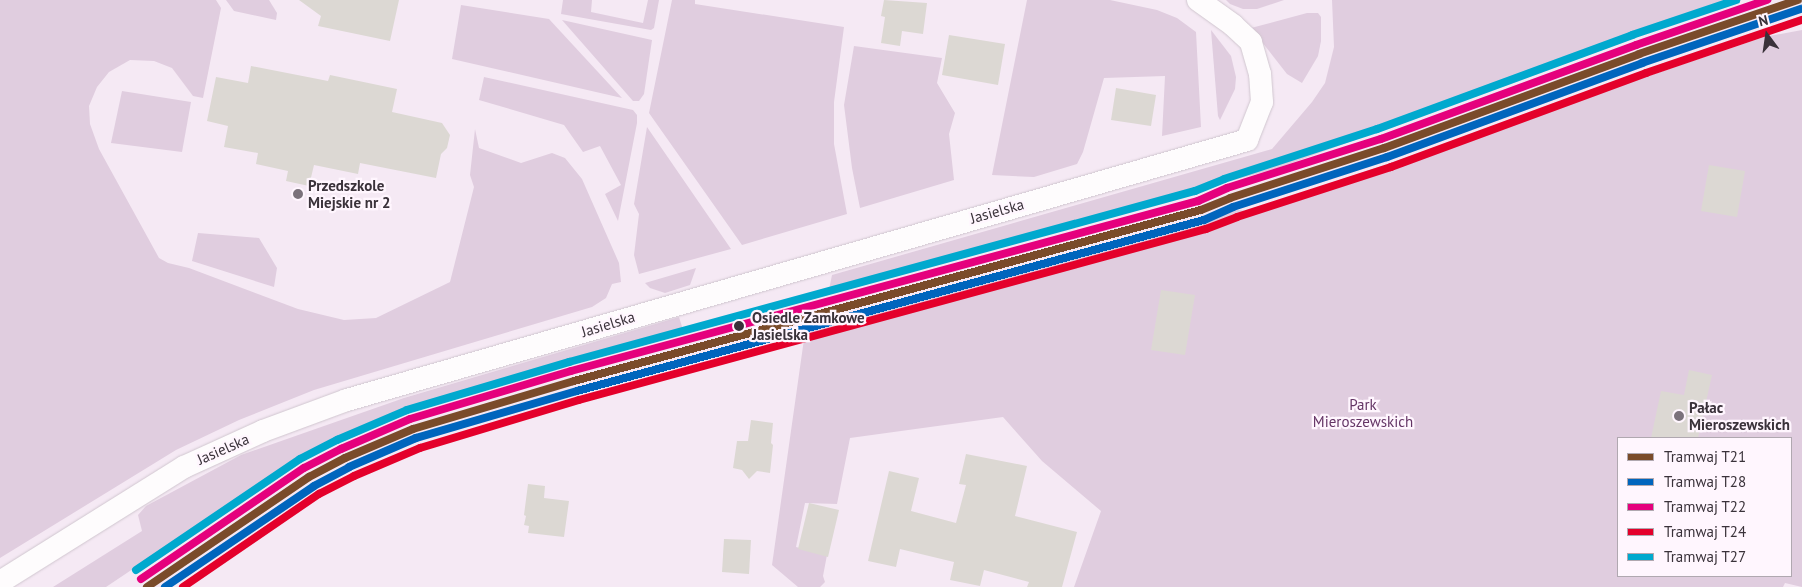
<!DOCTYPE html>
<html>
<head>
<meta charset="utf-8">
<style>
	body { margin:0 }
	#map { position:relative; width:1802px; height:587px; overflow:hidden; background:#f5e9f4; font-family:"PT Sans",sans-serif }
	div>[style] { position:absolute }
	.green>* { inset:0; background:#e0cddf }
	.building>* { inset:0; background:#dcd8d3 }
	.roads { filter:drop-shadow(0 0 1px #d0c6cf) drop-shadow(0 0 1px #d0c6cf) }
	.minor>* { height:22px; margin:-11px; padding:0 11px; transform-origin:11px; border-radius:11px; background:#fefcfd }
	.tram-1>* { height:8px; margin:-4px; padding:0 4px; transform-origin:4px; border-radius:4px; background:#7a4b2a }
	.tram-2>* { height:8px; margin:-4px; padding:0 4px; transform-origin:4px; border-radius:4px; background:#0065bd }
	.tram-3>* { height:8px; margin:-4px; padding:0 4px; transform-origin:4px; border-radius:4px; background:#e5007d }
	.tram-4>* { height:8px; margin:-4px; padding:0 4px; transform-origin:4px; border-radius:4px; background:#e4002b }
	.tram-5>* { height:8px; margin:-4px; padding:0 4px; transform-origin:4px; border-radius:4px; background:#00a9ce }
	.dots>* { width:14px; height:14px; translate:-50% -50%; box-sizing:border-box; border:2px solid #fff6fe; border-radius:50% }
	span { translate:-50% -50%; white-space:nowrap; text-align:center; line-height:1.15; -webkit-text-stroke:4.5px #fff6fe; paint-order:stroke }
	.poi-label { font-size:15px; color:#3a323a; font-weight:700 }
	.left { translate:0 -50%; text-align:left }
	.street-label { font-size:15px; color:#3a323a }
	.stop-label { font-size:15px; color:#3a323a; font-weight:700 }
	.park-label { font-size:15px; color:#643465 }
	.legend { position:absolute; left:1617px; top:437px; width:175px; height:140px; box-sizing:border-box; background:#fff6fe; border:1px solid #b0a8b0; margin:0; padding:6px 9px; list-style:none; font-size:15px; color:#3a323a }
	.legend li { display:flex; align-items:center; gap:10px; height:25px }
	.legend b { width:25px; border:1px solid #b0a8b0 }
	.north { position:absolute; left:1742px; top:10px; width:50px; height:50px; -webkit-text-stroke:4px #fff6fe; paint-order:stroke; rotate:346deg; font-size:14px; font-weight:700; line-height:20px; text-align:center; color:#3a323a }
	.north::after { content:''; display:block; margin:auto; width:18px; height:22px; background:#3a323a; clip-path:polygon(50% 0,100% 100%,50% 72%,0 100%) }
</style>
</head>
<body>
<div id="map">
	<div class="green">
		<i style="clip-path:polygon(0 0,216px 0,221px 8px,203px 98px,193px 96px,172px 68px,154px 61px,130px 60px,109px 72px,97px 87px,89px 106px,90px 124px,99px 149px,159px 258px,168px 263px,189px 268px,298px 309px,344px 320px,376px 318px,450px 282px,474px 187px,470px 175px,475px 129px,479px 148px,521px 163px,552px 153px,565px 158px,582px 179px,619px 263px,621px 282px,612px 284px,606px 298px,592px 307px,314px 390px,239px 420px,176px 450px,0 558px)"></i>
		<i style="clip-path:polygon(226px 0,269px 0,277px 13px,276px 20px,234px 11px)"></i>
		<i style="clip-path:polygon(563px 0,592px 0,591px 12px,643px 23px,648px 0,659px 0,654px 28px,651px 30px,561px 14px)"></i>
		<i style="clip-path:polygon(672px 0,695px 0,695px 4px,844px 27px,834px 102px,834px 144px,847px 214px,742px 245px,649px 113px)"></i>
		<i style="clip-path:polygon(1027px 0,1110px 0,1157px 10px,1177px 18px,1196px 32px,1201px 127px,1162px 136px,1165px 76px,1104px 78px,1083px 152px,1077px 164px,1034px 177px,992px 175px)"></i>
		<i style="clip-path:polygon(1226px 0,1284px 0,1257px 9px,1243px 9px,1230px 4px)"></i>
		<i style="clip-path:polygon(1332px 0,1739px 0,1278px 168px,829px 290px,832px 275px,1272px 149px,1312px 102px,1325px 83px,1334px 47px)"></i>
		<i style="clip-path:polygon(461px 5px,549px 19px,622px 98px,452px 59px)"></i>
		<i style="clip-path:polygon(1307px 13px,1318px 13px,1321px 17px,1321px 41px,1318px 56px,1302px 83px,1287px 74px,1251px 28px)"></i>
		<i style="clip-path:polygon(562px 20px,652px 40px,644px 94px,639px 101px,633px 101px)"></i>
		<i style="clip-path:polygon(1211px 30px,1231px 56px,1236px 77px,1235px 89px,1220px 120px,1218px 116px)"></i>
		<i style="clip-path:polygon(evenodd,1802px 30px,1802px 587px,1785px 583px,1783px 587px,1074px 587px,1101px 511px,1042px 461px,1003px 417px,850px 438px,837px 504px,805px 503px,796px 547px,827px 555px,823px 576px,825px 582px,820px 587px,798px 587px,772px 565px,806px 325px,1229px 209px,1248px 211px,1764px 37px,1802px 30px,1618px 438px,1791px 438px,1791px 576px,1618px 576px,1618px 438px)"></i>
		<i style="clip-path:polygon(854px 46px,942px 58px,937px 83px,955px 113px,949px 134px,954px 180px,860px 208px,852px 168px,844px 105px)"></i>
		<i style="clip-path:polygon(484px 77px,633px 110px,637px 115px,637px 123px,618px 221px,605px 194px,621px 185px,600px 146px,583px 152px,564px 125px,479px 100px)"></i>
		<i style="clip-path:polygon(122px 91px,191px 102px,182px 152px,111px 143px)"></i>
		<i style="clip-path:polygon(647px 127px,731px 249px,639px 274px,634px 255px,639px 214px,634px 204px)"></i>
		<i style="clip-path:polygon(198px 233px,259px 238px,277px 268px,274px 287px,192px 261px)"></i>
		<i style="clip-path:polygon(696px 268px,690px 285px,665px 293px,650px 288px,645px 283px)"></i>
		<i style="clip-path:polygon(679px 317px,684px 333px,542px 370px,428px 405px,337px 436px,285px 467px,106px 587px,53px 587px,142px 531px,138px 515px,146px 506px,241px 455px,404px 398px)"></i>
	</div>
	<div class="building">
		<i style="clip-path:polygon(299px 0,399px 0,390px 41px,318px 26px,321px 16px)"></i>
		<i style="clip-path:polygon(884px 0,927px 3px,923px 34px,902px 31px,900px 46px,881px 43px,885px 17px,881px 16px)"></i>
		<i style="clip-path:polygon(949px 35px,1005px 44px,998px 85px,942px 75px)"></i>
		<i style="clip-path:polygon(251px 66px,328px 81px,330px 75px,397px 89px,392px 112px,442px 123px,450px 135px,447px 148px,441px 154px,436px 178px,360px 163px,358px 174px,314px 165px,309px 186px,286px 181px,288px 171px,256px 164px,258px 153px,224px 147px,228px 126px,207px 121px,216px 77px,248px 83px)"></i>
		<i style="clip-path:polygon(1116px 88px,1156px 95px,1151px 126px,1111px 120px)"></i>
		<i style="clip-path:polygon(1709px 165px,1745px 171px,1737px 217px,1701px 211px)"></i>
		<i style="clip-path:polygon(1161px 290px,1195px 295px,1185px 355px,1151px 350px)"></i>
		<i style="clip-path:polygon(1689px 370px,1712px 375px,1698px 438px,1651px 438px,1661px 391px,1684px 395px)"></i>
		<i style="clip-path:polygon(751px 420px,773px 423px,771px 443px,773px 445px,770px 473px,757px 471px,749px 479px,742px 470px,733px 468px,737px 441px,748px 441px)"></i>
		<i style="clip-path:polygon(966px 454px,1027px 466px,1015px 516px,1077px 532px,1062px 587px,1027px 587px,1029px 582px,984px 570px,980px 586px,950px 580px,954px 562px,900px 549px,896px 567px,868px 561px,889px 471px,919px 478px,911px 511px,956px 523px,966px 485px,959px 484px)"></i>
		<i style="clip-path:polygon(528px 484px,545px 486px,544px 498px,569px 501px,564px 537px,528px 533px,529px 526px,524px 525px,526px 516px,524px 515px)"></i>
		<i style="clip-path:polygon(809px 503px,839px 510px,828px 557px,798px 549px)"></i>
		<i style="clip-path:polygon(724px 539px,751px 540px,749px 574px,722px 572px)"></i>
	</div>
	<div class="roads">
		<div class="minor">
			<i style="left:0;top:582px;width:217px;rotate:-32deg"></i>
			<i style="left:184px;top:467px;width:87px;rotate:-24.5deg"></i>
			<i style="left:263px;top:431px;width:90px;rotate:-20.3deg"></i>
			<i style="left:347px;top:400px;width:937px;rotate:-16.11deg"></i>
			<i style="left:1247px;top:140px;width:41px;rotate:-68.5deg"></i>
			<i style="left:1262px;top:102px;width:28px;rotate:-94deg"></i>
			<i style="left:1260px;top:74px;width:33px;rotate:-106deg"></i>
			<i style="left:1251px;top:42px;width:25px;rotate:-137deg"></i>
			<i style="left:1233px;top:25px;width:43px;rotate:-144.5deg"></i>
		</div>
	</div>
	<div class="tram-1">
		<i style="left:147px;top:587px;width:196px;rotate:-34.2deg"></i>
		<i style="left:309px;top:477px;width:41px;rotate:-27.8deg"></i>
		<i style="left:345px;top:458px;width:74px;rotate:-23.1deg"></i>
		<i style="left:413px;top:429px;width:168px;rotate:-16.6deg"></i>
		<i style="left:574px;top:381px;width:650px;rotate:-15.26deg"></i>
		<i style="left:1201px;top:210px;width:31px;rotate:-22deg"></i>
		<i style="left:1230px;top:198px;width:162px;rotate:-18deg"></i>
		<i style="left:1384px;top:148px;width:272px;rotate:-20.2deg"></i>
		<i style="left:1639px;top:54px;width:168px;rotate:-18.8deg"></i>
	</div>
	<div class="tram-2">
		<i style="left:165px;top:587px;width:180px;rotate:-34.1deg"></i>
		<i style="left:314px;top:486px;width:40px;rotate:-28deg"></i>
		<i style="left:349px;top:467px;width:73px;rotate:-23.4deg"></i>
		<i style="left:416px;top:438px;width:168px;rotate:-16.3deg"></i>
		<i style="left:577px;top:391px;width:650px;rotate:-15.26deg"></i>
		<i style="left:1204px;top:220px;width:32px;rotate:-24deg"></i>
		<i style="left:1233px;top:207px;width:162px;rotate:-18deg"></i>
		<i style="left:1387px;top:157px;width:272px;rotate:-20.2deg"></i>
		<i style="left:1642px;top:63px;width:168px;rotate:-18.8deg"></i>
	</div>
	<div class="tram-3">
		<i style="left:141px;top:579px;width:197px;rotate:-34.3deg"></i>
		<i style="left:304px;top:468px;width:42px;rotate:-27.2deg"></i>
		<i style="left:341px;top:449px;width:75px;rotate:-23.5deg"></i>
		<i style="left:410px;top:419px;width:168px;rotate:-16.6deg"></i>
		<i style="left:571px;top:371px;width:650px;rotate:-15.17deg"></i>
		<i style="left:1198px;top:201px;width:32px;rotate:-24deg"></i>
		<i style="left:1227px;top:188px;width:162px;rotate:-17.7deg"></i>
		<i style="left:1381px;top:139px;width:272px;rotate:-20.2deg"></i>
		<i style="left:1636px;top:45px;width:139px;rotate:-19deg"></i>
	</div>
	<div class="tram-4">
		<i style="left:183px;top:587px;width:165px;rotate:-34.4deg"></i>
		<i style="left:319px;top:494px;width:39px;rotate:-27deg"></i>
		<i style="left:354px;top:476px;width:72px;rotate:-23deg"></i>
		<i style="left:420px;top:448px;width:166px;rotate:-16.8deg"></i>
		<i style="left:579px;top:400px;width:650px;rotate:-15.26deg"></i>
		<i style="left:1206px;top:229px;width:33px;rotate:-21deg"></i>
		<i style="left:1237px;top:217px;width:162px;rotate:-18deg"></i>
		<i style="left:1391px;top:167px;width:272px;rotate:-20.2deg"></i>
		<i style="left:1646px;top:73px;width:165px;rotate:-18.8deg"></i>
	</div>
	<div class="tram-5">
		<i style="left:136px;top:570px;width:198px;rotate:-34.1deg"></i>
		<i style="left:300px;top:459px;width:42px;rotate:-27.2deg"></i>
		<i style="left:337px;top:440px;width:76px;rotate:-23.2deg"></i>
		<i style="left:407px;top:410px;width:169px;rotate:-16.5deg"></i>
		<i style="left:569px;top:362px;width:649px;rotate:-15.28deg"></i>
		<i style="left:1195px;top:191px;width:31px;rotate:-22deg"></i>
		<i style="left:1224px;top:179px;width:161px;rotate:-18.1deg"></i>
		<i style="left:1377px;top:129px;width:272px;rotate:-20.2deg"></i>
		<i style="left:1632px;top:35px;width:110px;rotate:-18.6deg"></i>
	</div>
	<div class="dots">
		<i style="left:298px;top:194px;background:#7b727b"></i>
		<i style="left:739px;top:326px;background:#3a323a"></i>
		<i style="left:1679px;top:416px;background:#7b727b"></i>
	</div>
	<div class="poi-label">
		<span class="left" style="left:308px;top:194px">Przedszkole<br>Miejskie nr 2</span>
		<span class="left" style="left:1689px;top:416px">Pałac<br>Mieroszewskich</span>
	</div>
	<div class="street-label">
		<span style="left:997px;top:211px;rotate:-16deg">Jasielska</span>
		<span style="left:608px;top:324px;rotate:-17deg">Jasielska</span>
		<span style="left:223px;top:449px;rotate:-24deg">Jasielska</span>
	</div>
	<div class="stop-label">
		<span class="left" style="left:752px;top:326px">Osiedle Zamkowe<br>Jasielska</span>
	</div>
	<div class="park-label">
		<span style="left:1363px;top:413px">Park<br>Mieroszewskich</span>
	</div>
	<ul class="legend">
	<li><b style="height:6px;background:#7a4b2a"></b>Tramwaj T21</li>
	<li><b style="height:6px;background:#0065bd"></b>Tramwaj T28</li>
	<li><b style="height:6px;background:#e5007d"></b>Tramwaj T22</li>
	<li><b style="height:6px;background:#e4002b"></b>Tramwaj T24</li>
	<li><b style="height:6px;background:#00a9ce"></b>Tramwaj T27</li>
	</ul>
	<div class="north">N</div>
</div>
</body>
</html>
